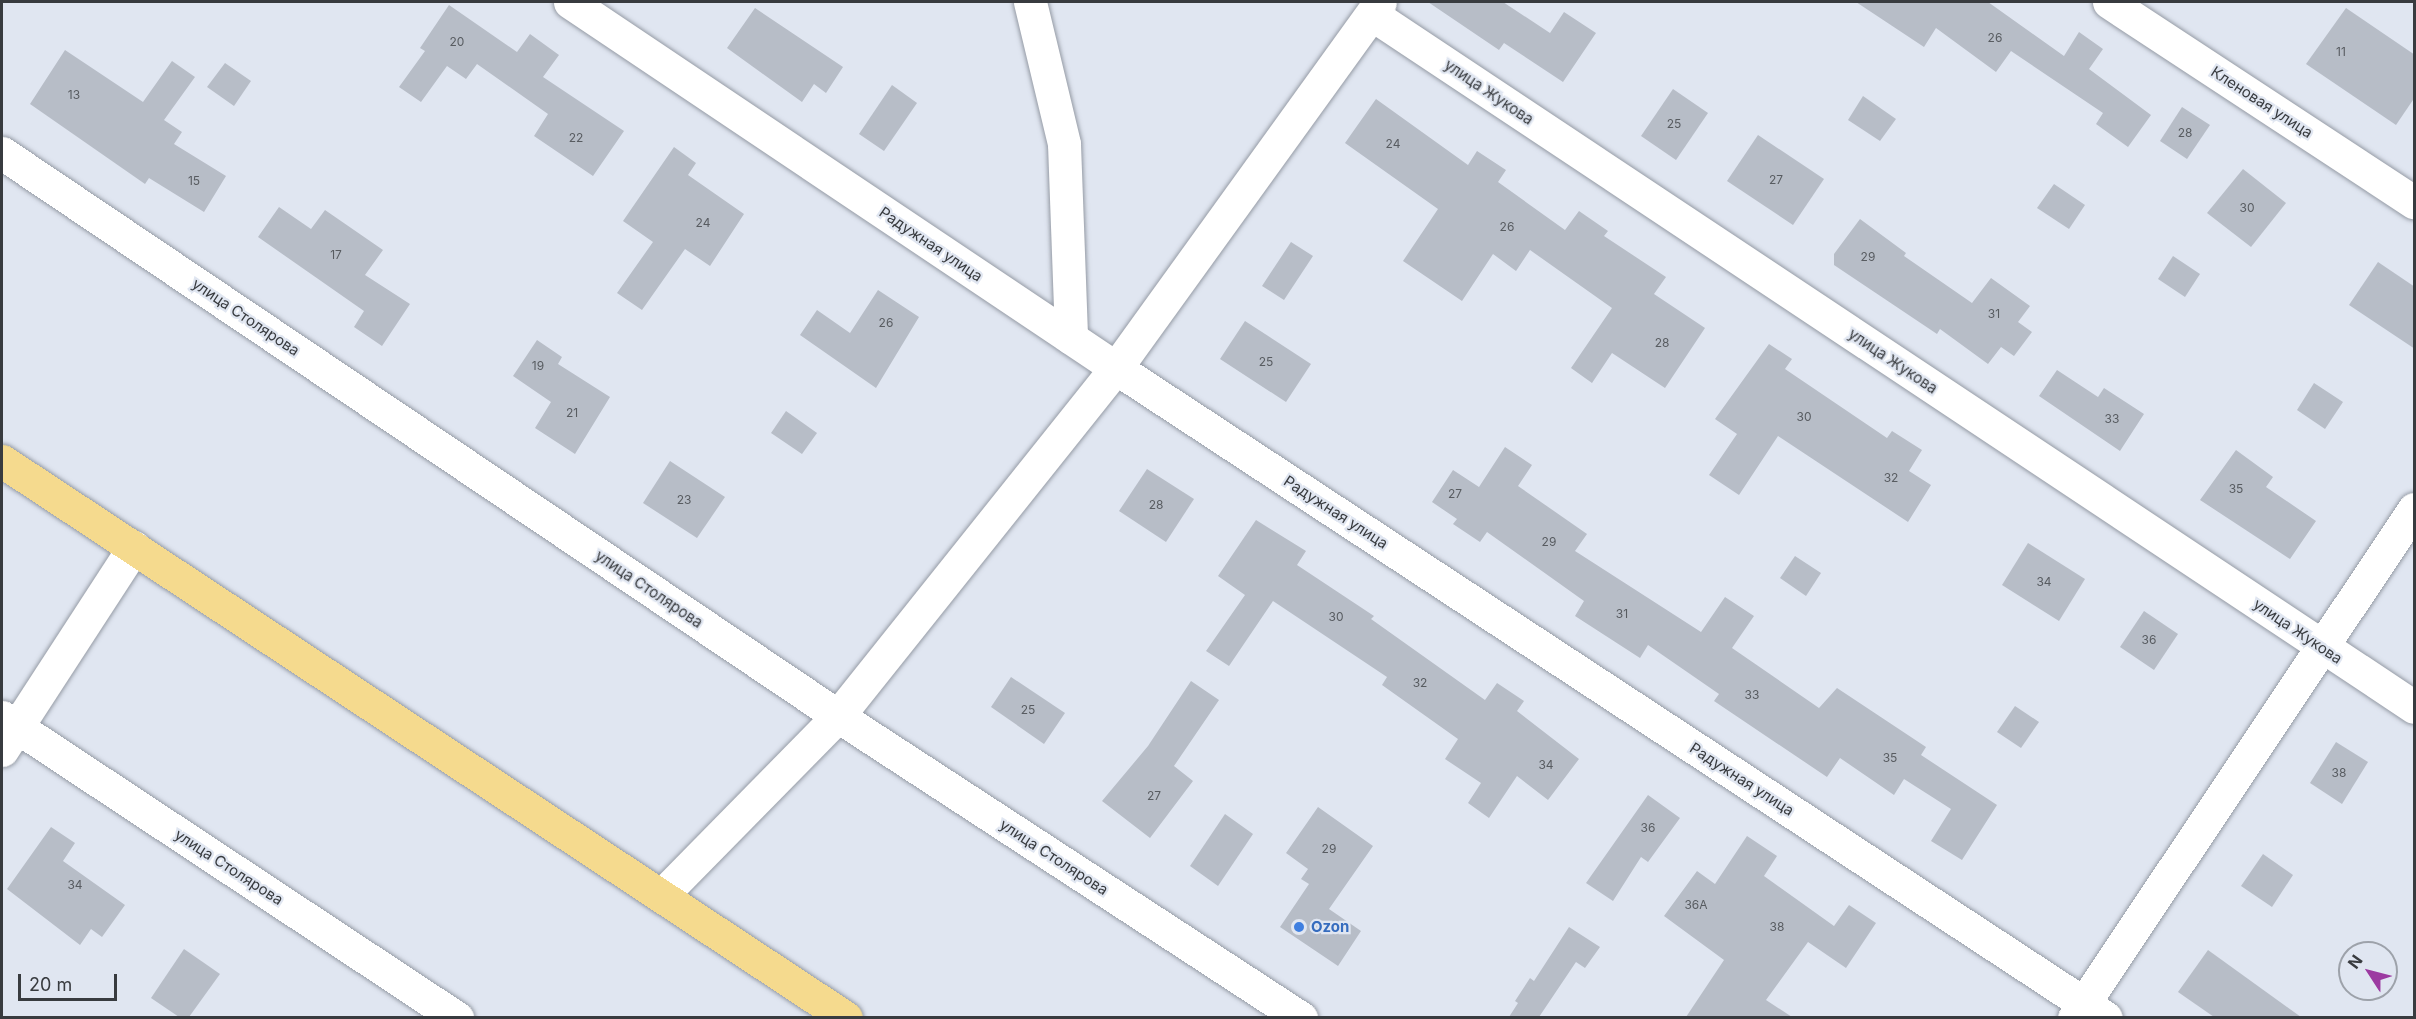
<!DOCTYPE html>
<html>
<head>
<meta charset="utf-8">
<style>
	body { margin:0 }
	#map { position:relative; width:2416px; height:1019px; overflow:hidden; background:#e0e6f1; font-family:Inter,sans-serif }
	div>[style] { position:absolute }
	.building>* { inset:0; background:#b7bdc7 }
	.roads { filter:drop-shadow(0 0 2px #959ba5) drop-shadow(0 0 2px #959ba5) }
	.minor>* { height:33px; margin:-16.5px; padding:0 16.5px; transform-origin:16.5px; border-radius:16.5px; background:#fff }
	.major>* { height:33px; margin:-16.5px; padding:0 16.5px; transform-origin:16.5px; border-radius:16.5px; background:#f5da8e }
	.dots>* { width:16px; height:16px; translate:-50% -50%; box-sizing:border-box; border:3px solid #e0e6f1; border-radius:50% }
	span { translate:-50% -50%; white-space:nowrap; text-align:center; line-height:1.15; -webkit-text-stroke:4.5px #e0e6f1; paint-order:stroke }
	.number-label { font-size:12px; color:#585c61 }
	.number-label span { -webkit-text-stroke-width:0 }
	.street-label { font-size:15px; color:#383b3f }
	.shop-label { font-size:15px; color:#366cbe; font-weight:700 }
	.left { translate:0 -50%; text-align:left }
	.frame { position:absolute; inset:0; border:3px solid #383b3f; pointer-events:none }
	.north { position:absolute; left:2338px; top:941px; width:60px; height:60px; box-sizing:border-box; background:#e0e6f1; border:2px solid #9da2aa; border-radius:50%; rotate:306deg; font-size:16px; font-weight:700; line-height:24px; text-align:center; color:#383b3f }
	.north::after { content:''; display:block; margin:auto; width:21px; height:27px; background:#9c3aa1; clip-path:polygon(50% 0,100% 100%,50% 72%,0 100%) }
	.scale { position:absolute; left:18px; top:974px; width:99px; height:27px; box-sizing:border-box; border:3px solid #383b3f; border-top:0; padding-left:8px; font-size:18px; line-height:21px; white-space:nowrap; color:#383b3f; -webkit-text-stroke:4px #e0e6f1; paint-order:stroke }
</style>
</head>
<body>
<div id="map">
	<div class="building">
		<i style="clip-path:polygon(1428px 2px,1503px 2px,1550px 33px,1564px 12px,1596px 33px,1563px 82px,1504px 43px,1499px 50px)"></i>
		<i style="clip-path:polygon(1856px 2px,1988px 2px,2064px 56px,2079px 32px,2103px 49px,2089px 69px,2151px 115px,2128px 147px,2096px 124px,2103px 113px,2011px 51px,1996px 72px,1936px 28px,1924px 47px)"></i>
		<i style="clip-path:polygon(449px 5px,517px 52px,530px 34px,559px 55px,543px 77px,624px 131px,593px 176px,534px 136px,548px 114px,477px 64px,466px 79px,447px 66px,421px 102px,399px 87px,425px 51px,420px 48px)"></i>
		<i style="clip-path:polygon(755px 8px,843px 67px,826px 93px,814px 84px,802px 102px,727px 48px)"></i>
		<i style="clip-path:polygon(2346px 8px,2415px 55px,2415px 97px,2396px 125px,2306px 64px)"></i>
		<i style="clip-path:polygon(65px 50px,143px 102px,172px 61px,195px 77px,164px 120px,182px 132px,174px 144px,226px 176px,204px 212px,149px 178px,145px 184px,30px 104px)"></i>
		<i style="clip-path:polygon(225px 63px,251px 81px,234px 106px,207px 87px)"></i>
		<i style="clip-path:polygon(892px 85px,917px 103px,884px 151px,859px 134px)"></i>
		<i style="clip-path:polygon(1673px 89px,1708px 113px,1676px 160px,1641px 136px)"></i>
		<i style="clip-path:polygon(1863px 96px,1896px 119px,1880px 141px,1848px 120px)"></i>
		<i style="clip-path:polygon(1376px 99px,1468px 165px,1477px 151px,1506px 170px,1498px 182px,1565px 230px,1579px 211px,1608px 231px,1604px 236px,1666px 277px,1654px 294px,1705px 328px,1665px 388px,1612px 353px,1592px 383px,1571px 368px,1612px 308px,1530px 250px,1516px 271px,1493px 254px,1462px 301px,1403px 261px,1438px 209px,1345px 143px)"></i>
		<i style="clip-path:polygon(2182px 107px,2210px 125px,2187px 159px,2160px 141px)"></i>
		<i style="clip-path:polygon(1758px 135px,1824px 179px,1793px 225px,1727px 181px)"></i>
		<i style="clip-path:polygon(674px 147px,696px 163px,688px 175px,744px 214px,710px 266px,685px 249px,642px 310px,617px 293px,653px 242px,623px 221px)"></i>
		<i style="clip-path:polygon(2243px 169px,2286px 203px,2251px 247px,2207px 213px)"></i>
		<i style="clip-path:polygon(2054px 184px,2085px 205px,2069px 229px,2037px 208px)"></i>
		<i style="clip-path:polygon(279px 207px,311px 229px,325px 210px,383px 250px,365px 275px,410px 304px,382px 346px,354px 327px,364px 311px,258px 237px)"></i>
		<i style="clip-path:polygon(1860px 219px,1906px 253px,1904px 256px,1972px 303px,1991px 278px,2030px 306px,2018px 322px,2032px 332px,2014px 356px,2001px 347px,1988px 364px,1940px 329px,1937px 334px,1834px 265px,1834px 254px)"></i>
		<i style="clip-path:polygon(1291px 242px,1313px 256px,1284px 300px,1262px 286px)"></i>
		<i style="clip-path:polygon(2173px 256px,2200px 274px,2185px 297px,2158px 279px)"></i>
		<i style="clip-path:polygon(2378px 262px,2415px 287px,2415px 349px,2349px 305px)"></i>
		<i style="clip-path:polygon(878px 290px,919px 317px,876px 388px,800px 335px,817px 310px,850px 333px)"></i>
		<i style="clip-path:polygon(1245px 321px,1311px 364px,1286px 402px,1220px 359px)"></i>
		<i style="clip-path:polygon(537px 340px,562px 357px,558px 364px,610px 397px,575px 454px,535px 428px,551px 402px,513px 376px)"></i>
		<i style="clip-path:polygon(1769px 344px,1792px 359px,1785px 369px,1887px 438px,1892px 431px,1922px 450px,1909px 471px,1931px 485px,1908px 522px,1778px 436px,1739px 495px,1709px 475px,1737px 434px,1715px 419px)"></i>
		<i style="clip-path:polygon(2057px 370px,2098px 397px,2104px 388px,2144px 414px,2120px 451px,2039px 396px)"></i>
		<i style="clip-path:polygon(2314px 383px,2343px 402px,2325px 429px,2297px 410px)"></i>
		<i style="clip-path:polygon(786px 411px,817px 433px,802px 454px,771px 433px)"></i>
		<i style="clip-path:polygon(1505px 447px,1532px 465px,1518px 486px,1587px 534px,1575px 551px,1701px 632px,1725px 597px,1754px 616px,1732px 648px,1819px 708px,1837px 688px,1926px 747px,1921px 755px,1997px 805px,1962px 860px,1931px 841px,1951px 809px,1904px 779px,1894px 795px,1840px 758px,1827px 777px,1714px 701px,1719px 694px,1648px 645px,1640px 658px,1575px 616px,1584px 601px,1487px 532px,1480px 542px,1453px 524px,1457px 519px,1432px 502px,1453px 470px,1479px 487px)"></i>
		<i style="clip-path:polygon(2236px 450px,2273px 477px,2266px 487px,2316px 521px,2290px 559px,2200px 500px)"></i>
		<i style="clip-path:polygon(670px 461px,725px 497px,697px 538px,643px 503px)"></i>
		<i style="clip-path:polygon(1147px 469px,1194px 499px,1166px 542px,1119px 511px)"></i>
		<i style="clip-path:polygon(1256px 520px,1306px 551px,1297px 565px,1374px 616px,1371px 619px,1485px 700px,1497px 683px,1524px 701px,1517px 711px,1579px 759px,1548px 800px,1517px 776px,1489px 818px,1468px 803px,1481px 783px,1445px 759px,1458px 739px,1382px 685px,1387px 677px,1273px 601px,1229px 666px,1206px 651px,1245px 595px,1218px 576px)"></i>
		<i style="clip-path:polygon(2028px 543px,2085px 579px,2059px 621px,2002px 585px)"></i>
		<i style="clip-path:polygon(1795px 556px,1821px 573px,1806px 596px,1780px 578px)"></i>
		<i style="clip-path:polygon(2144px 611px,2178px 634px,2154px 670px,2120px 647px)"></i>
		<i style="clip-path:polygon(1011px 677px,1065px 713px,1044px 744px,991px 707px)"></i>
		<i style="clip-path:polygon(1191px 681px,1219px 700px,1174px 766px,1193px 781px,1150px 838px,1102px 801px,1148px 746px)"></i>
		<i style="clip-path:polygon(2015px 706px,2039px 722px,2021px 748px,1997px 732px)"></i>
		<i style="clip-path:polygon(2336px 742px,2368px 762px,2342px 804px,2310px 783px)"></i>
		<i style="clip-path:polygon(1648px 795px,1680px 818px,1648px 862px,1641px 857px,1613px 901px,1586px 883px)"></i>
		<i style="clip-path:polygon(1318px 807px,1373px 846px,1329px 909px,1361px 931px,1338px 966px,1280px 927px,1309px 884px,1301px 879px,1308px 869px,1286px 853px)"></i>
		<i style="clip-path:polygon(1225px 814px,1253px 834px,1218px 886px,1190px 866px)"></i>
		<i style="clip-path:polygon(51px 827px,75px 843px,63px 861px,125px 905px,102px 937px,91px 929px,80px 945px,7px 889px)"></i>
		<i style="clip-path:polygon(1747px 836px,1777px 856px,1764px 876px,1834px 926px,1849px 905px,1876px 923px,1846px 968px,1808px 942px,1766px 1000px,1792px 1017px,1686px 1017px,1724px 960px,1664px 916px,1697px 871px,1715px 884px)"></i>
		<i style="clip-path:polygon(2263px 854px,2293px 875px,2272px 907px,2241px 886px)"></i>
		<i style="clip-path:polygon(1569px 927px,1600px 947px,1585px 968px,1576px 962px,1539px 1017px,1509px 1017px,1518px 1003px,1515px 1001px,1530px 978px,1534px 981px)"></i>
		<i style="clip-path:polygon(184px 949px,220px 974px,189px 1017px,179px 1017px,151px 998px)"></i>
		<i style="clip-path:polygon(2208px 950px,2301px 1017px,2214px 1017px,2178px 992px)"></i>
	</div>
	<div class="roads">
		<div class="minor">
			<i style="left:570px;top:2px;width:657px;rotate:33.84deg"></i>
			<i style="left:1116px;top:368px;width:1184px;rotate:33.29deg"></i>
			<i style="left:1030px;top:2px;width:146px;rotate:76.5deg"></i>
			<i style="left:1064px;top:144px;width:194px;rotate:87.9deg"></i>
			<i style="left:2109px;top:2px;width:365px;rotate:33.3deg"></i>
			<i style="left:1373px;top:15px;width:1250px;rotate:33.61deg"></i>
			<i style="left:2px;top:153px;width:1008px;rotate:33.96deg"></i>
			<i style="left:838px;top:716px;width:553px;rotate:33.12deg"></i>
			<i style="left:2px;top:717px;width:546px;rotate:33.49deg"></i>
			<i style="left:2px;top:750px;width:242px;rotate:-57deg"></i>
			<i style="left:662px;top:895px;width:251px;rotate:-45.5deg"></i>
			<i style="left:838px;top:716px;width:445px;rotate:-51.4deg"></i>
			<i style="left:1116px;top:368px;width:451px;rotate:-54.2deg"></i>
			<i style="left:2074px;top:1018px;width:612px;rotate:-56.26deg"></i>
		</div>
		<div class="major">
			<i style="left:2px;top:461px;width:1011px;rotate:33.42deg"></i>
		</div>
	</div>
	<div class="dots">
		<i style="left:1299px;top:927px;background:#3f7fe0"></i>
	</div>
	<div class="number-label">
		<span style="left:1995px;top:38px">26</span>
		<span style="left:457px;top:42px">20</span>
		<span style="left:2341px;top:52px">11</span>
		<span style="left:74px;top:95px">13</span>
		<span style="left:1674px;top:124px">25</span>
		<span style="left:2185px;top:133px">28</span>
		<span style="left:576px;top:138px">22</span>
		<span style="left:1393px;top:144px">24</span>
		<span style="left:1776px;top:180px">27</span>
		<span style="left:194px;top:181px">15</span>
		<span style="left:2247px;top:208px">30</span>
		<span style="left:703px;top:223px">24</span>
		<span style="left:1507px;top:227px">26</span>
		<span style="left:336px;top:255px">17</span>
		<span style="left:1868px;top:257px">29</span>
		<span style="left:1994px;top:314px">31</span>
		<span style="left:886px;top:323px">26</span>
		<span style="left:1662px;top:343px">28</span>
		<span style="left:1266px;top:362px">25</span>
		<span style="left:538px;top:366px">19</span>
		<span style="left:572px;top:413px">21</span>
		<span style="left:1804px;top:417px">30</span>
		<span style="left:2112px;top:419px">33</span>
		<span style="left:1891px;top:478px">32</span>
		<span style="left:2236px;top:489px">35</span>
		<span style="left:1455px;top:494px">27</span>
		<span style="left:684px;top:500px">23</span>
		<span style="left:1156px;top:505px">28</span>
		<span style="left:1549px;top:542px">29</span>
		<span style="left:2044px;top:582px">34</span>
		<span style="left:1622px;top:614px">31</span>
		<span style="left:1336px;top:617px">30</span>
		<span style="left:2149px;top:640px">36</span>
		<span style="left:1420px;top:683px">32</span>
		<span style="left:1752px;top:695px">33</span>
		<span style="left:1028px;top:710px">25</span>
		<span style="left:1890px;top:758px">35</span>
		<span style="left:1546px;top:765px">34</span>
		<span style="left:2339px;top:773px">38</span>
		<span style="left:1154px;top:796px">27</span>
		<span style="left:1648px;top:828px">36</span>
		<span style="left:1329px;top:849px">29</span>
		<span style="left:75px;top:885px">34</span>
		<span style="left:1696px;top:905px">36А</span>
		<span style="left:1777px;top:927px">38</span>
	</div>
	<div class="street-label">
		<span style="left:1489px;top:92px;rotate:34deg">улица Жукова</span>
		<span style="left:2262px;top:102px;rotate:33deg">Кленовая улица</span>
		<span style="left:931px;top:244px;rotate:34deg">Радужная улица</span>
		<span style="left:246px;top:317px;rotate:34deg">улица Столярова</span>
		<span style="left:1893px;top:361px;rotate:34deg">улица Жукова</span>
		<span style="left:1336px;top:512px;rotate:33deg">Радужная улица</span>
		<span style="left:649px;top:589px;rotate:34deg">улица Столярова</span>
		<span style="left:2298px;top:631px;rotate:34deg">улица Жукова</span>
		<span style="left:1742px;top:779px;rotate:33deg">Радужная улица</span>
		<span style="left:1054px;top:857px;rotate:33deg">улица Столярова</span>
		<span style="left:229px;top:867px;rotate:33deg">улица Столярова</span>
	</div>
	<div class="shop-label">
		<span class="left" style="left:1311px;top:927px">Ozon</span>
	</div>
	<div class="frame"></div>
	<div class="north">N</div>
	<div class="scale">20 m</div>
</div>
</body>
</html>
